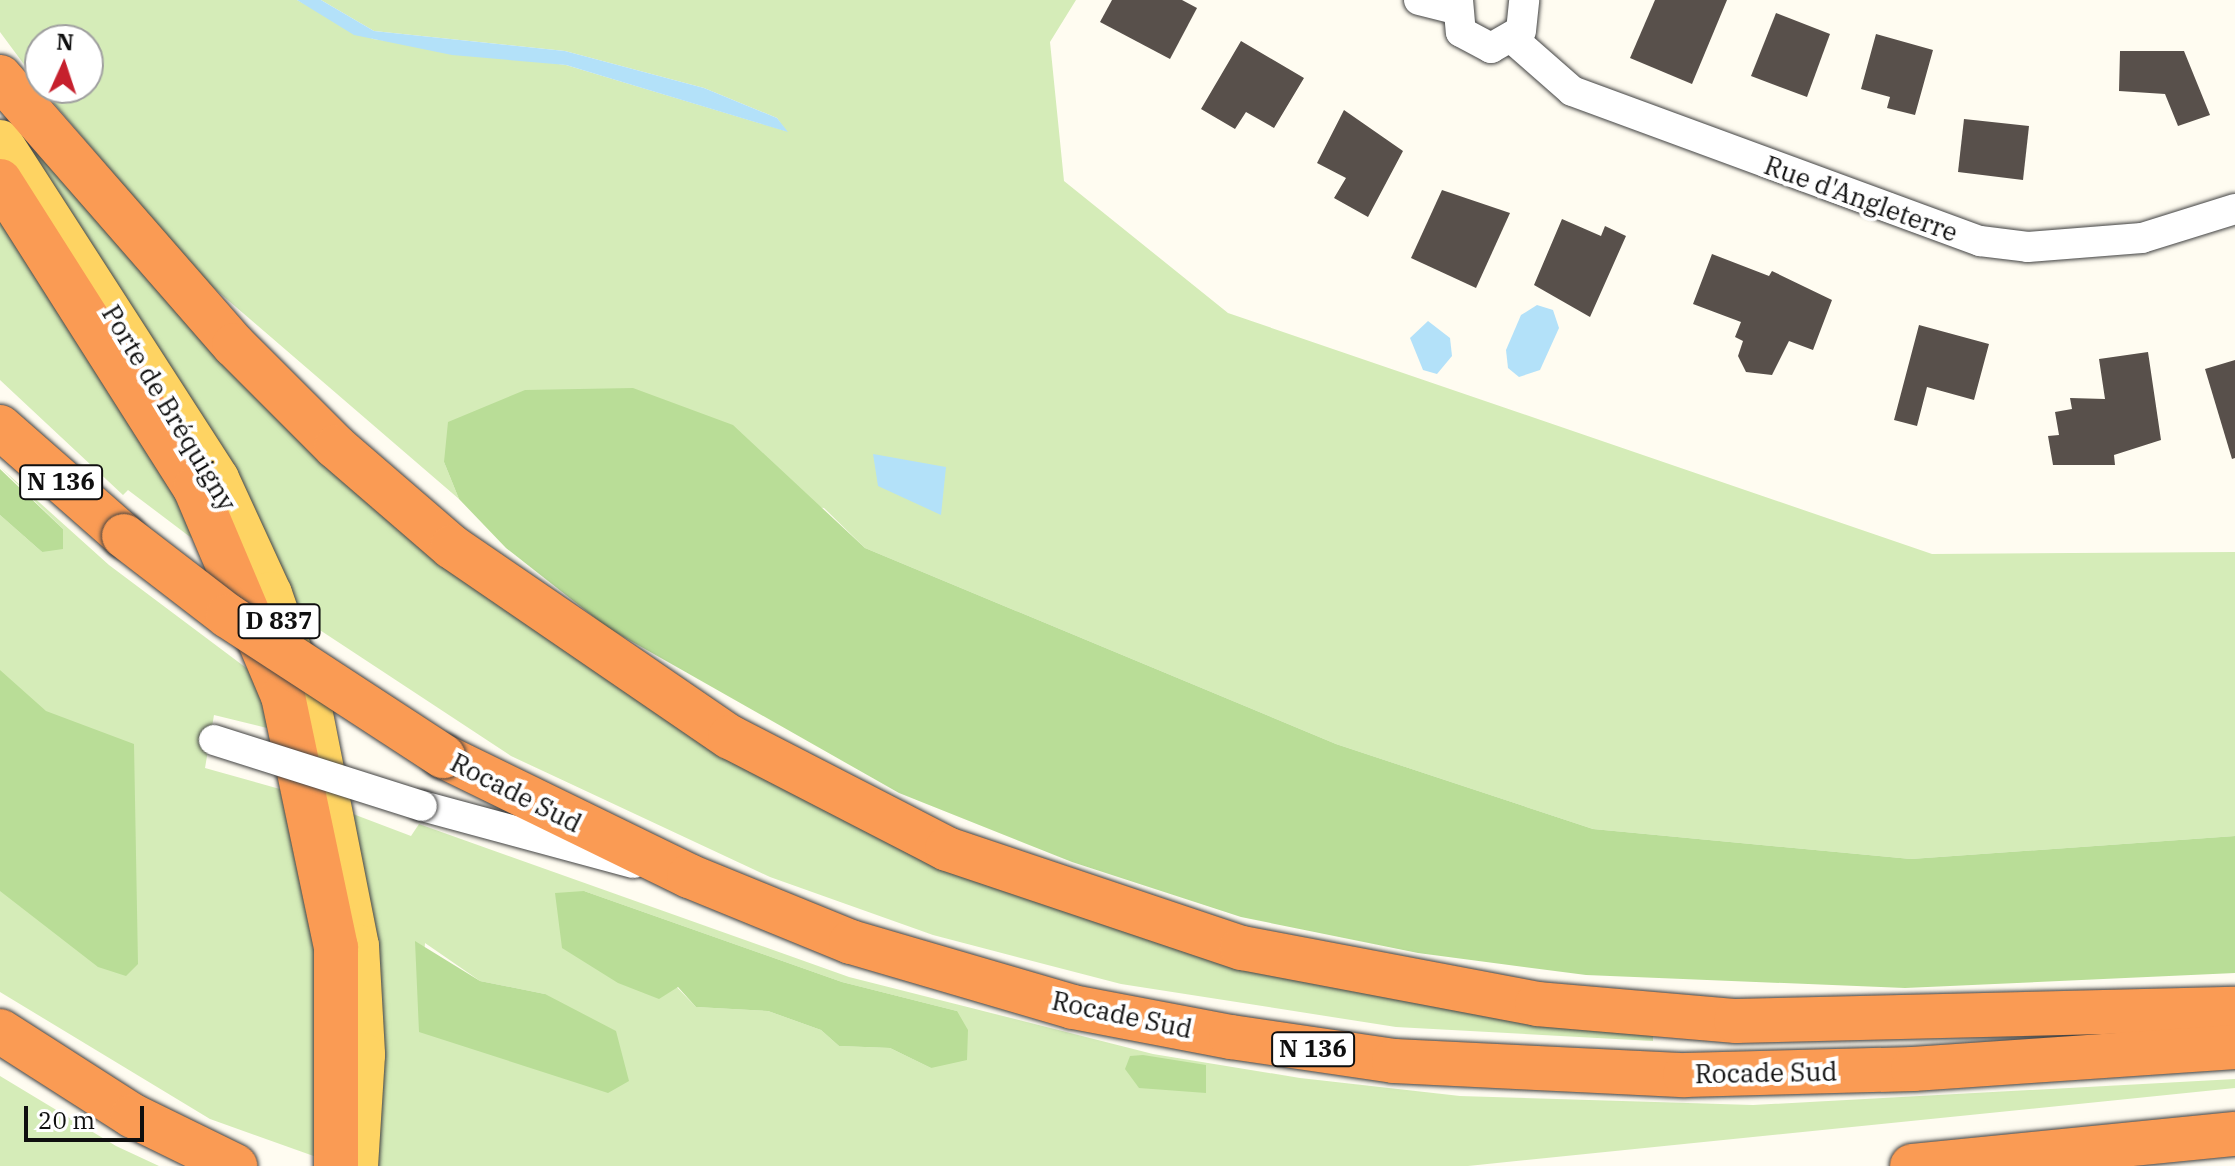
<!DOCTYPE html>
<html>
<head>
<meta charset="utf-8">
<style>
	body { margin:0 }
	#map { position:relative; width:2235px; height:1166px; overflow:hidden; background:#fffcf1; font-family:"IBM Plex Serif",serif }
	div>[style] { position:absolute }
	.green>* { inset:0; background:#d5ecb8 }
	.forest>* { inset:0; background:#b9dd97 }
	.water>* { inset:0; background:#b3e1f9 }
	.building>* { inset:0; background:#58504b }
	.roads { filter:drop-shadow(0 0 2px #424242) drop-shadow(0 0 2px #424242) }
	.street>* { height:30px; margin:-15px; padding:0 15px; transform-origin:15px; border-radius:15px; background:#fff }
	.primary>* { height:44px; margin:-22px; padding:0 22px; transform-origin:22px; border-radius:22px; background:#fed362 }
	.highway>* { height:44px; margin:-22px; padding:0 22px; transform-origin:22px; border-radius:22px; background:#fa9b54 }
	.bridges { filter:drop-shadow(0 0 2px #424242) drop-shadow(0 0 2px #424242) }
	.street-bridge>* { height:30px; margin:-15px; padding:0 15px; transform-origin:15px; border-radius:15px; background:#fff }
	.highway-bridge>* { height:44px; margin:-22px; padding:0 22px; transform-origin:22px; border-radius:22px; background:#fa9b54 }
	span { translate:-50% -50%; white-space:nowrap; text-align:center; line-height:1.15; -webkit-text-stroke:8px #fff; paint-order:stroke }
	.shield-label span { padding:2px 6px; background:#fff; border:2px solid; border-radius:6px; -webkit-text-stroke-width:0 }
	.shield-label { font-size:24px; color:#0f0f0f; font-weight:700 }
	.street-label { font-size:26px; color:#0f0f0f }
	.north { position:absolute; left:24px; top:24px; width:80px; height:80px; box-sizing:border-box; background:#fff; border:2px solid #9f9f9f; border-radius:50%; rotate:3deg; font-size:22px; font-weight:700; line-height:32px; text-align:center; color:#0f0f0f }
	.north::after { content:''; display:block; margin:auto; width:28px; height:36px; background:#c6202d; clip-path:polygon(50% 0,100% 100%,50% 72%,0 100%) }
	.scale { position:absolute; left:24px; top:1106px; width:120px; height:36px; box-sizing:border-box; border:4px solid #0f0f0f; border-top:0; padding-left:10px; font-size:24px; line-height:28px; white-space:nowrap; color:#0f0f0f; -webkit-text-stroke:6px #fff; paint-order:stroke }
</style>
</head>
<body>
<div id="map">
	<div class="green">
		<i style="clip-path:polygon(0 0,297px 0,373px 39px,566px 65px,786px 131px,777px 118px,704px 88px,565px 51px,374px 31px,321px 0,1076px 0,1050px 42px,1064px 181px,1228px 313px,1932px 554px,2235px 552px,2235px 836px,1911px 859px,1593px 829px,1336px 744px,865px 548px,824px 508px,444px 462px,459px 499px,201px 277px,41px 88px,88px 88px,88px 40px,40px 40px,40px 86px,0 32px)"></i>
		<i style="clip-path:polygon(40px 149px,473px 587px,715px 748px,956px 868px,1653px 1028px,1653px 1041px,1396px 1027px,1121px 984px,933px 935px,770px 877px,511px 756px,297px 615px,27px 158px)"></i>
		<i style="clip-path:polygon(0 199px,214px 555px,128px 490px,123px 495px,0 380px)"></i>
		<i style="clip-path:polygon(0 467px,109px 565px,261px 679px,279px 731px,214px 715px,205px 768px,294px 793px,316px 914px,322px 1159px,210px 1119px,0 992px,0 515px,42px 552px,63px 529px)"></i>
		<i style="clip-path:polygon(evenodd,353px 814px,411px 836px,419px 824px,849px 977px,1153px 1054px,1300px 1078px,1460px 1096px,1753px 1105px,2235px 1079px,2235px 1088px,1468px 1166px,370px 1166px,374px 928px,353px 814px,584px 891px,842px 982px,957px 1011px,931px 1068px,890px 1048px,839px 1046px,821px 1030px,768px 1011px,696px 1007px,584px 891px,353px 814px,425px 943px,480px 981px,545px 994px,419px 1032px,425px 943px)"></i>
		<i style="clip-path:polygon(0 1076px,116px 1146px,159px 1166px,0 1166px)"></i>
	</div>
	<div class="forest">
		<i style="clip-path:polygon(633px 388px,733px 425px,865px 548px,1336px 744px,1593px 829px,1911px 859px,2235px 836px,2235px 973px,1905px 988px,1586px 975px,1418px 953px,1241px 917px,1072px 862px,899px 793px,608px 628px,506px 548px,459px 499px,444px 462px,448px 422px,525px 390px)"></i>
		<i style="clip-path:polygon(0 469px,63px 529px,63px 549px,42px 552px,0 515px)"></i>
		<i style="clip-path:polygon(0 670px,46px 711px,134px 744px,138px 964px,126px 976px,98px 967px,0 891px)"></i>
		<i style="clip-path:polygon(584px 891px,842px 982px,957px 1011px,968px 1030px,967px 1060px,931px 1068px,890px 1048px,839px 1046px,821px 1030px,768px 1011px,696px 1007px,678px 987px,659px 999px,618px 983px,562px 948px,555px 893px)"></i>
		<i style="clip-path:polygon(415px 941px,480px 981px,545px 994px,616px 1031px,629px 1081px,608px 1093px,419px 1032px)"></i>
		<i style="clip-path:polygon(1143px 1055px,1206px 1065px,1206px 1093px,1139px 1088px,1125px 1069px,1130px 1056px)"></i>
	</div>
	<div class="water">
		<i style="clip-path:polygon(297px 0,321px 0,374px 31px,565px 51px,704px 88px,777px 118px,788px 132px,566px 65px,452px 55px,354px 35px)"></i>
		<i style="clip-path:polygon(1537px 305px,1553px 310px,1559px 328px,1540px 370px,1519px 377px,1508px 368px,1506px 350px,1521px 315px)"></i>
		<i style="clip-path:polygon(1428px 321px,1450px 338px,1452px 356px,1437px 374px,1423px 370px,1410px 338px)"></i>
		<i style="clip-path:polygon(873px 454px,946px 467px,941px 515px,878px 486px)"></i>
	</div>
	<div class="building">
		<i style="clip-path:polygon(1112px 0,1182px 0,1197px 8px,1170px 59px,1100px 22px)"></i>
		<i style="clip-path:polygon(1655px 0,1727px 0,1692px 84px,1630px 58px)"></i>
		<i style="clip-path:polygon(1776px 13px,1830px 34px,1807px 97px,1751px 76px)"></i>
		<i style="clip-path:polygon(1876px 34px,1933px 50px,1915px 115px,1887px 108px,1890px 97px,1861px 89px)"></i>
		<i style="clip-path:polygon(1241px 41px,1304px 78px,1274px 128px,1246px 112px,1235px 129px,1201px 109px)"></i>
		<i style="clip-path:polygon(2120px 51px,2184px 51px,2210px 115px,2178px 126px,2165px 94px,2119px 91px)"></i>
		<i style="clip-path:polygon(1344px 110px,1403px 151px,1368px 217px,1334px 198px,1346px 178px,1317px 163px)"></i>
		<i style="clip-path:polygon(1964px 119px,2029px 126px,2023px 180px,1958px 172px)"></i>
		<i style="clip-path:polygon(1442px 190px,1510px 213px,1476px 288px,1411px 258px)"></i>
		<i style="clip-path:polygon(1562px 219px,1601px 236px,1605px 226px,1626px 236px,1590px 317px,1534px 285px)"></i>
		<i style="clip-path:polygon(1712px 254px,1769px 276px,1772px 271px,1832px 300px,1813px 350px,1789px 341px,1772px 375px,1746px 372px,1738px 356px,1743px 341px,1735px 337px,1741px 322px,1693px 304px)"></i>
		<i style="clip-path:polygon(1919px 325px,1989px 344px,1974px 400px,1927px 387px,1917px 426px,1894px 420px)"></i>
		<i style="clip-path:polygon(2148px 352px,2161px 440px,2114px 455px,2115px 465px,2053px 465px,2048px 436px,2059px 435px,2055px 412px,2072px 409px,2070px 398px,2105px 399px,2099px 359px)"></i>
		<i style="clip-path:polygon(2235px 360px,2235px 458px,2232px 459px,2205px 369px)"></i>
	</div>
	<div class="roads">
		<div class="street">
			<i style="left:1419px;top:0;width:38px;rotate:14deg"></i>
			<i style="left:1458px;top:0;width:32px;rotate:85deg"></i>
			<i style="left:1461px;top:32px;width:34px;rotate:28deg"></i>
			<i style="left:1491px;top:48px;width:34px;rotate:-30deg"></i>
			<i style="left:1521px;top:31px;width:31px;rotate:-84deg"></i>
			<i style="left:1514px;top:40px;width:77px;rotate:41.3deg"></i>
			<i style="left:1572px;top:91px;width:435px;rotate:20.2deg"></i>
			<i style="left:1980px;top:241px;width:48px;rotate:7.1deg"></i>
			<i style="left:2028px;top:247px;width:114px;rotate:-4.5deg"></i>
			<i style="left:2142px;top:238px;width:97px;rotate:-17.3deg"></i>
			<i style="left:422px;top:806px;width:219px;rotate:15.1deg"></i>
		</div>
		<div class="primary">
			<i style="left:0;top:142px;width:401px;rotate:57.2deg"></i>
			<i style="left:217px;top:479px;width:127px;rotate:65.3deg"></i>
			<i style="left:270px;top:594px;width:122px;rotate:70.8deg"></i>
			<i style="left:310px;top:709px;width:242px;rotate:78.8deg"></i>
			<i style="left:357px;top:946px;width:109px;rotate:86.8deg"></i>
			<i style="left:363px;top:1055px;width:111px;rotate:93.6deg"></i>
		</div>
		<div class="highway">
			<i style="left:0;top:77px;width:356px;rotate:48.9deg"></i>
			<i style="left:234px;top:345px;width:144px;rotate:45deg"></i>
			<i style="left:336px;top:447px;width:153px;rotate:40.8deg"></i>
			<i style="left:452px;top:547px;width:337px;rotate:34.4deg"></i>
			<i style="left:730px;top:737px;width:244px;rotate:27.3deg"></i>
			<i style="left:947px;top:849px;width:311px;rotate:18.6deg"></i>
			<i style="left:1242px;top:948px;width:300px;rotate:10.7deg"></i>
			<i style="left:1537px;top:1004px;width:200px;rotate:4.9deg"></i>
			<i style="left:1736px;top:1021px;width:499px;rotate:-1.4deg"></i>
			<i style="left:0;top:181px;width:364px;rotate:57.6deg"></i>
			<i style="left:195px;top:488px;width:226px;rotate:67.1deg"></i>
			<i style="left:283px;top:696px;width:257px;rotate:78.1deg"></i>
			<i style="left:336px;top:947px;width:219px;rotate:90deg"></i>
			<i style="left:0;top:427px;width:165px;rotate:41.3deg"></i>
			<i style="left:443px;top:756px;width:274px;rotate:26deg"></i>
			<i style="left:689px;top:876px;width:175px;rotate:22.2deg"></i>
			<i style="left:851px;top:942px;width:231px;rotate:16.3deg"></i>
			<i style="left:1073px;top:1007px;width:161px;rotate:10.8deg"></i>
			<i style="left:1231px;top:1037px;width:165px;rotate:8.4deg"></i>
			<i style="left:1394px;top:1061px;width:291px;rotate:2.8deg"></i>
			<i style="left:1685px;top:1075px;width:228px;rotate:-1.5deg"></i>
			<i style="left:1913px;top:1069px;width:323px;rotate:-3.9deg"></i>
			<i style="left:0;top:1031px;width:158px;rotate:32.6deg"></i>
			<i style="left:133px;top:1116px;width:114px;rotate:26.1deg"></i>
			<i style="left:1912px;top:1166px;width:325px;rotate:-5.7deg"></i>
		</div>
	</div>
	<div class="bridges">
		<div class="street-bridge">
			<i style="left:214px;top:740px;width:218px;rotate:17.6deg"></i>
		</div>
		<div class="highway-bridge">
			<i style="left:124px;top:536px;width:131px;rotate:37.6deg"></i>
			<i style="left:228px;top:616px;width:257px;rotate:33.1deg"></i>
		</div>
	</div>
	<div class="shield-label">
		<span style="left:61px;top:482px">N 136</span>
		<span style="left:279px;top:621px">D 837</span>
		<span style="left:1313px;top:1049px">N 136</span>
	</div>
	<div class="street-label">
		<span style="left:1861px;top:199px;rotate:20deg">Rue d'Angleterre</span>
		<span style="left:169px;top:408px;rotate:59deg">Porte de Bréquigny</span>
		<span style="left:516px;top:793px;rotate:27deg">Rocade Sud</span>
		<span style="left:1122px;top:1015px;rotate:12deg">Rocade Sud</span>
		<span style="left:1766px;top:1073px;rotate:-1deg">Rocade Sud</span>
	</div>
	<div class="north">N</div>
	<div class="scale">20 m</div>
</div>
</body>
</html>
